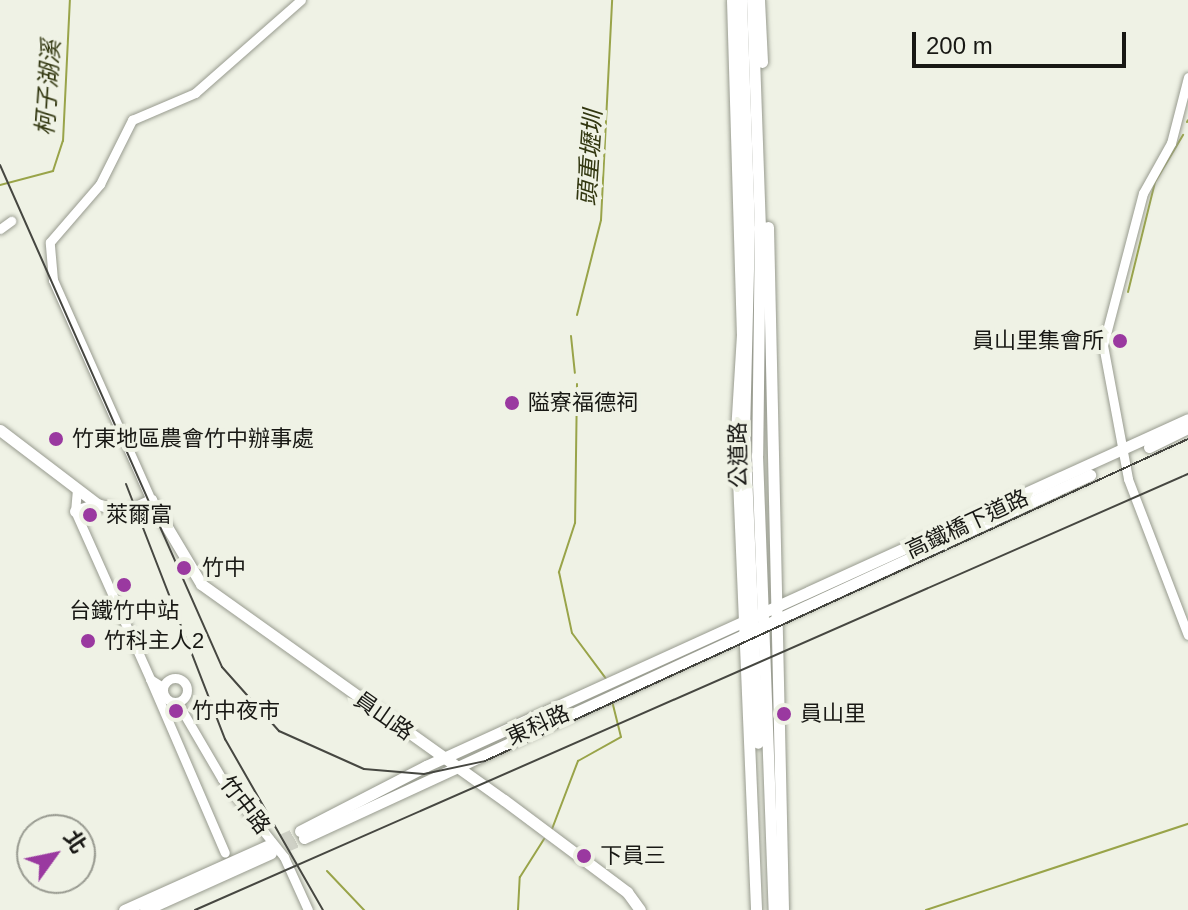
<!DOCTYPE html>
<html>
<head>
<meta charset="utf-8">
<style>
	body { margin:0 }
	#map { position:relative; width:1188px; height:910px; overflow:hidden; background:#eff2e5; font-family:Arial,"Noto Sans TC",sans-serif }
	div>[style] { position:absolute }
	.stream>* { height:2px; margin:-1px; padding:0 1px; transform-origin:1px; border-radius:1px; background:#99a449 }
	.tertiary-tunnel>* { height:11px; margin-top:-5.5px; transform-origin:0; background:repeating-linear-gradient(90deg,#cfd1c6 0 11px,transparent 0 16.5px) }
	.roads { filter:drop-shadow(0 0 2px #989b8f) drop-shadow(0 0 2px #989b8f) }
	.minor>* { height:9px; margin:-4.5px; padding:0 4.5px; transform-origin:4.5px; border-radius:4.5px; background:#fff }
	.minor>.ring { margin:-4.5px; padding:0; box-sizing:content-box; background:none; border:9px solid #fff; border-radius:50% }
	.tertiary>* { height:11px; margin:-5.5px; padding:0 5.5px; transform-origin:5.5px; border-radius:5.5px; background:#fff }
	.rail>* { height:2px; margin:-1px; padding:0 1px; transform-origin:1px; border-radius:1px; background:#464741 }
	.dots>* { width:22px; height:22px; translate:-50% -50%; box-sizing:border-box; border:4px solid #eff2e5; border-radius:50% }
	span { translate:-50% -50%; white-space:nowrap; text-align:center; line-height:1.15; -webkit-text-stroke:8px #eff2e5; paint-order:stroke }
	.poi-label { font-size:22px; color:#181814 }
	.right { translate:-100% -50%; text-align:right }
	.left { translate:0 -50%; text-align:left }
	.street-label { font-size:22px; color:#181814 }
	.water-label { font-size:24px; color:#323710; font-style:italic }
	.north { position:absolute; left:16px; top:814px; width:80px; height:80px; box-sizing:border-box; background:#eff2e5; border:2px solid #999b91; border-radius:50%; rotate:57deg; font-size:22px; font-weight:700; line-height:32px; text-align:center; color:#181814 }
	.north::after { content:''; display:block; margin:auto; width:28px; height:36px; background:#9a39a0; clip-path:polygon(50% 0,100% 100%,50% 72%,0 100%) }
	.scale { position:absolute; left:912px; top:32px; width:214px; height:36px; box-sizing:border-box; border:4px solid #181814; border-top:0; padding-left:10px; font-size:24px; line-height:28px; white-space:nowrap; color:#181814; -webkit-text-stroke:6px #eff2e5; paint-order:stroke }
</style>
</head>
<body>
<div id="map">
	<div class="stream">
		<i style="left:1187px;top:122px;width:2px;rotate:-63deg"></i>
		<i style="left:0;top:185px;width:55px;rotate:-14.8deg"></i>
		<i style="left:53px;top:171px;width:32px;rotate:-72deg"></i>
		<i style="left:63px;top:141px;width:141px;rotate:-87.2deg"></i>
		<i style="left:1128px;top:292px;width:113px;rotate:-76.2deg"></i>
		<i style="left:1155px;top:182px;width:55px;rotate:-59.2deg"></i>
		<i style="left:577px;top:315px;width:98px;rotate:-75.8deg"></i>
		<i style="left:601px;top:220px;width:220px;rotate:-87.1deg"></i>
		<i style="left:571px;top:336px;width:37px;rotate:84deg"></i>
		<i style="left:577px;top:384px;width:139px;rotate:90.8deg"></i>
		<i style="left:575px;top:523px;width:52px;rotate:108.1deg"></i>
		<i style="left:559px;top:572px;width:62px;rotate:78deg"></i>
		<i style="left:572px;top:633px;width:59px;rotate:53.3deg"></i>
		<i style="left:552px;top:829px;width:73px;rotate:-69.1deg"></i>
		<i style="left:578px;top:761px;width:49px;rotate:-29.2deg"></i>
		<i style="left:621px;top:737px;width:36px;rotate:-104deg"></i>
		<i style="left:327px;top:871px;width:54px;rotate:46.5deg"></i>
		<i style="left:518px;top:910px;width:33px;rotate:-87deg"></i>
		<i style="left:520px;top:877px;width:45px;rotate:-57.7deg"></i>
		<i style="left:926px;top:910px;width:276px;rotate:-18.2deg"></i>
	</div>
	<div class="tertiary-tunnel">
		<i style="left:267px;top:846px;width:36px;rotate:-24deg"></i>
		<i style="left:271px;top:853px;width:36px;rotate:-24deg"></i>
	</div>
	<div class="roads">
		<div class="minor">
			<i style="left:1188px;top:77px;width:68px;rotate:104.4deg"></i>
			<i style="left:1171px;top:143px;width:57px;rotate:119.2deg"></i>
			<i style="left:1143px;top:193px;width:157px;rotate:104.7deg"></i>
			<i style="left:1103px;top:345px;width:136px;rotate:79.4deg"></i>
			<i style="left:1128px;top:479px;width:167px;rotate:69deg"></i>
			<i style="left:0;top:229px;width:14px;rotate:-36deg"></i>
			<i style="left:77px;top:489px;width:22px;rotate:95deg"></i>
			<i style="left:75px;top:511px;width:184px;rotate:65.9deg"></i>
			<i style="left:150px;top:679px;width:15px;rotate:32deg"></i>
			<i style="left:151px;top:500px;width:241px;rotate:-114deg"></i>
			<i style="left:53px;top:280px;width:38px;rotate:-95deg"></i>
			<i style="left:50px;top:242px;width:77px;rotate:-49.2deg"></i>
			<i style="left:100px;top:184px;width:72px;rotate:-63.4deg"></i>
			<i style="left:132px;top:120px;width:69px;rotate:-23.2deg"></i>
			<i style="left:195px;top:93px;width:141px;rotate:-41.3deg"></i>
			<i class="ring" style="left:163px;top:678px;width:15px;height:15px"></i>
			<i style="left:150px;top:679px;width:189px;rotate:66.7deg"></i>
			<i style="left:177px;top:702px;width:89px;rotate:59.7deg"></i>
			<i style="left:222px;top:779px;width:100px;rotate:51.5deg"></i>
			<i style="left:284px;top:857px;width:58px;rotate:65.6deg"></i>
		</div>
		<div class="tertiary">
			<i style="left:732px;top:0;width:334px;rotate:88.3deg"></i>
			<i style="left:742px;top:334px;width:97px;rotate:93.5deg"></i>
			<i style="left:736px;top:431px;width:479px;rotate:87.6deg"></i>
			<i style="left:741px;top:0;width:228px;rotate:88deg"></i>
			<i style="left:749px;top:228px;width:200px;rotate:91.4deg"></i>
			<i style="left:744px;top:428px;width:315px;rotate:87.5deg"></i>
			<i style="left:752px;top:0;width:224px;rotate:88deg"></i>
			<i style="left:760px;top:224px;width:231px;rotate:90.7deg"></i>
			<i style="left:757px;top:455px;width:455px;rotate:87.9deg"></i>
			<i style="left:759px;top:0;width:62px;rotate:87.2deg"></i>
			<i style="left:768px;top:227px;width:683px;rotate:88.74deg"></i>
			<i style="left:0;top:430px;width:122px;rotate:37.3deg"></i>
			<i style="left:97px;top:504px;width:29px;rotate:16deg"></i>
			<i style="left:125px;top:512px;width:29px;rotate:-25deg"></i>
			<i style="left:151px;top:500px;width:98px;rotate:59.2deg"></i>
			<i style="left:201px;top:584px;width:372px;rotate:35.5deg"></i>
			<i style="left:504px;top:800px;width:154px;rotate:36.8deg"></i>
			<i style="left:627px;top:892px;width:22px;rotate:54deg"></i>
			<i style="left:1149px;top:447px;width:43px;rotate:-26deg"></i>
			<i style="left:75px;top:511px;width:23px;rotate:-18deg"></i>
			<i style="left:300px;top:831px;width:142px;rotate:-27.3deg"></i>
			<i style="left:426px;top:766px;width:837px;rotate:-24.48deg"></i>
			<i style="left:304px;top:838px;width:866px;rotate:-24.79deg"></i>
			<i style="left:124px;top:910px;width:157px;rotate:-24.1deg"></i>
			<i style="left:145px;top:910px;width:138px;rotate:-24.3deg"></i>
		</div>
	</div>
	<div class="rail">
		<i style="left:0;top:165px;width:549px;rotate:66.14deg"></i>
		<i style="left:222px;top:667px;width:86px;rotate:48.3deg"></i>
		<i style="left:279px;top:731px;width:93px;rotate:24.1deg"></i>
		<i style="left:364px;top:769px;width:60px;rotate:4.8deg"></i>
		<i style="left:424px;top:774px;width:62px;rotate:-12deg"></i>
		<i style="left:485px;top:761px;width:773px;rotate:-24.61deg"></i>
		<i style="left:126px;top:484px;width:274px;rotate:68.8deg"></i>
		<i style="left:225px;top:739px;width:197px;rotate:60.2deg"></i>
		<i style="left:195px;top:910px;width:1085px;rotate:-23.71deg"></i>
	</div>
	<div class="dots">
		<i style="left:1120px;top:341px;background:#9a39a0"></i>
		<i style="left:512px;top:403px;background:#9a39a0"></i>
		<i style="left:56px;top:439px;background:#9a39a0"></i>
		<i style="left:90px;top:515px;background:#9a39a0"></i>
		<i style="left:184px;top:568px;background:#9a39a0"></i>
		<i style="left:124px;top:585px;background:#9a39a0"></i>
		<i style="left:88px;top:641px;background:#9a39a0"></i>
		<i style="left:176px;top:711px;background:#9a39a0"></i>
		<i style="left:784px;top:714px;background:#9a39a0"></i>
		<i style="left:584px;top:856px;background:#9a39a0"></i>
	</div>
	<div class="poi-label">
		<span class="right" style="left:1104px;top:341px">員山里集會所</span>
		<span class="left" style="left:528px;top:403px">隘寮福德祠</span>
		<span class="left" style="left:72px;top:439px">竹東地區農會竹中辦事處</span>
		<span class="left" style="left:106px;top:515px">萊爾富</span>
		<span class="left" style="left:202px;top:568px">竹中</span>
		<span style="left:124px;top:611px">台鐵竹中站</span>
		<span class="left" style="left:104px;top:641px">竹科主人2</span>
		<span class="left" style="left:192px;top:711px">竹中夜市</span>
		<span class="left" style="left:800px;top:714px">員山里</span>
		<span class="left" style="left:600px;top:856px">下員三</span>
	</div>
	<div class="street-label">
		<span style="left:738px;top:455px;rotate:-91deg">公道路</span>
		<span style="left:967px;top:524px;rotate:-25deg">高鐵橋下道路</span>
		<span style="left:384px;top:716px;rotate:35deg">員山路</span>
		<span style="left:538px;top:725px;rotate:-24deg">東科路</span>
		<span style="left:245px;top:805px;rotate:52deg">竹中路</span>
	</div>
	<div class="water-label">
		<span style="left:48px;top:88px;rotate:-86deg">柯子湖溪</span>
		<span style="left:590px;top:158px;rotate:-86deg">頭重壢圳</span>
	</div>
	<div class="north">北</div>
	<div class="scale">200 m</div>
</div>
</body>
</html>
